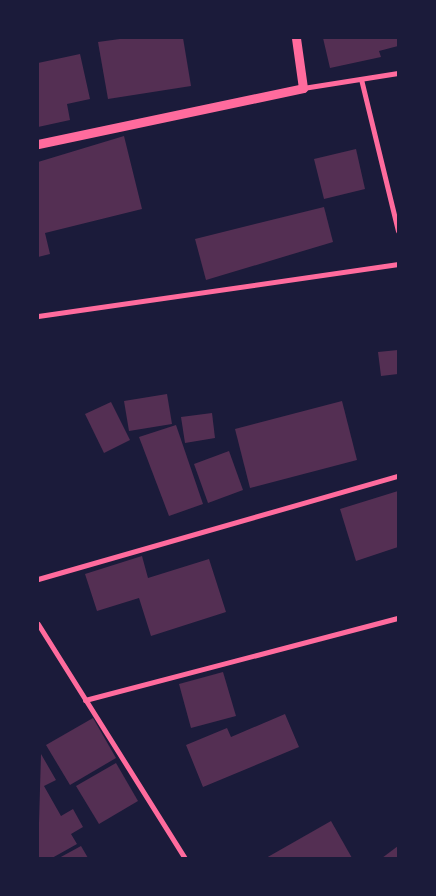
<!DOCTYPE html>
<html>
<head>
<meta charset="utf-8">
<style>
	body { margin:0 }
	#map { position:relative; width:436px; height:896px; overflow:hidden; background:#1b1b3a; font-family:Manrope,sans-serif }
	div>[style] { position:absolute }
	.building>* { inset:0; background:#542f53 }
	.minor>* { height:5px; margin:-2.5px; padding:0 2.5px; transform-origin:2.5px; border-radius:2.5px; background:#ff6b9d }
	.tertiary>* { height:9px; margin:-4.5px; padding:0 4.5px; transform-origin:4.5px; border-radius:4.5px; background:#ff6b9d }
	span { translate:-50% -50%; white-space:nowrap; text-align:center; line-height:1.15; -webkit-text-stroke:4px #1b1b3a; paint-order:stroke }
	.frame { position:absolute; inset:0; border:39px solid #1b1b3a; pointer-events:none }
</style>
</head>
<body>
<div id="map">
	<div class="building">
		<i style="clip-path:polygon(127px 38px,183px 38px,191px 86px,108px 99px,98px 42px)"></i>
		<i style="clip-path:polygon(323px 38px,398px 38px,398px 46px,379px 51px,381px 57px,330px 68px)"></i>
		<i style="clip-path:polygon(80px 54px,90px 99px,67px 104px,70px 120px,38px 127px,38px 63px)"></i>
		<i style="clip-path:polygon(124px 136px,142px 209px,45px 233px,50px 254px,38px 257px,38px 162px)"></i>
		<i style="clip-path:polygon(356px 149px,365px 189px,324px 199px,314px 159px)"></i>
		<i style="clip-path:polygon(324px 207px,333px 242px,206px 280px,195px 239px)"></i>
		<i style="clip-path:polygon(398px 350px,398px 374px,381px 376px,378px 352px)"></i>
		<i style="clip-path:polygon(167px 394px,172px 424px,129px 431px,124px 401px)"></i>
		<i style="clip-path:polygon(342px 401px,357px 460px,250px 488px,235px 429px)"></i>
		<i style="clip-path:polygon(111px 402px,130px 440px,104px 453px,85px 414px)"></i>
		<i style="clip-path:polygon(212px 413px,215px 438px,185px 443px,181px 417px)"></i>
		<i style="clip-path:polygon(176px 425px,203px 504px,169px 516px,139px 437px)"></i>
		<i style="clip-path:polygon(229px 451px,243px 490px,208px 503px,194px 464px)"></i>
		<i style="clip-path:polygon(398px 491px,398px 547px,356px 561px,340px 509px)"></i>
		<i style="clip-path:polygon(142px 556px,148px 578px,209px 559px,226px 612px,151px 636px,139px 598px,97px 611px,85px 574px)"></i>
		<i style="clip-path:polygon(223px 672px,236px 716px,191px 728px,179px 684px)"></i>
		<i style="clip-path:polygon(285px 714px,299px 747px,203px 787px,186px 745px,227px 728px,231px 737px)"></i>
		<i style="clip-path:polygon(93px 718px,116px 758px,70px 785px,46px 745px)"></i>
		<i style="clip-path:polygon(41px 754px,56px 780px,44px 786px,61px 816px,73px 809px,83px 827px,71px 834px,77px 844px,52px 858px,38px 858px)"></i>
		<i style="clip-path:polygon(116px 763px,138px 801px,99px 824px,76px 786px)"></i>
		<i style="clip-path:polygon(331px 821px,352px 858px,266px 858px)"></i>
		<i style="clip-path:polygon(81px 846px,88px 858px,59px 858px)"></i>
		<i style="clip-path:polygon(398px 846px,398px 858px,382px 858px)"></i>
	</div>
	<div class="minor">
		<i style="left:361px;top:79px;width:156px;rotate:76.3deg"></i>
		<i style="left:303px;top:88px;width:96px;rotate:-9deg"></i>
		<i style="left:38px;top:316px;width:364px;rotate:-8.2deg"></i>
		<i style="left:38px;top:579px;width:374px;rotate:-16deg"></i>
		<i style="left:38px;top:624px;width:276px;rotate:57.9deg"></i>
		<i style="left:85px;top:700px;width:324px;rotate:-14.7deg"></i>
	</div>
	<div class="tertiary">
		<i style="left:38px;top:144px;width:271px;rotate:-11.9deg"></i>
		<i style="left:303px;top:88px;width:50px;rotate:-98deg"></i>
	</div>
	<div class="frame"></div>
</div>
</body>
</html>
